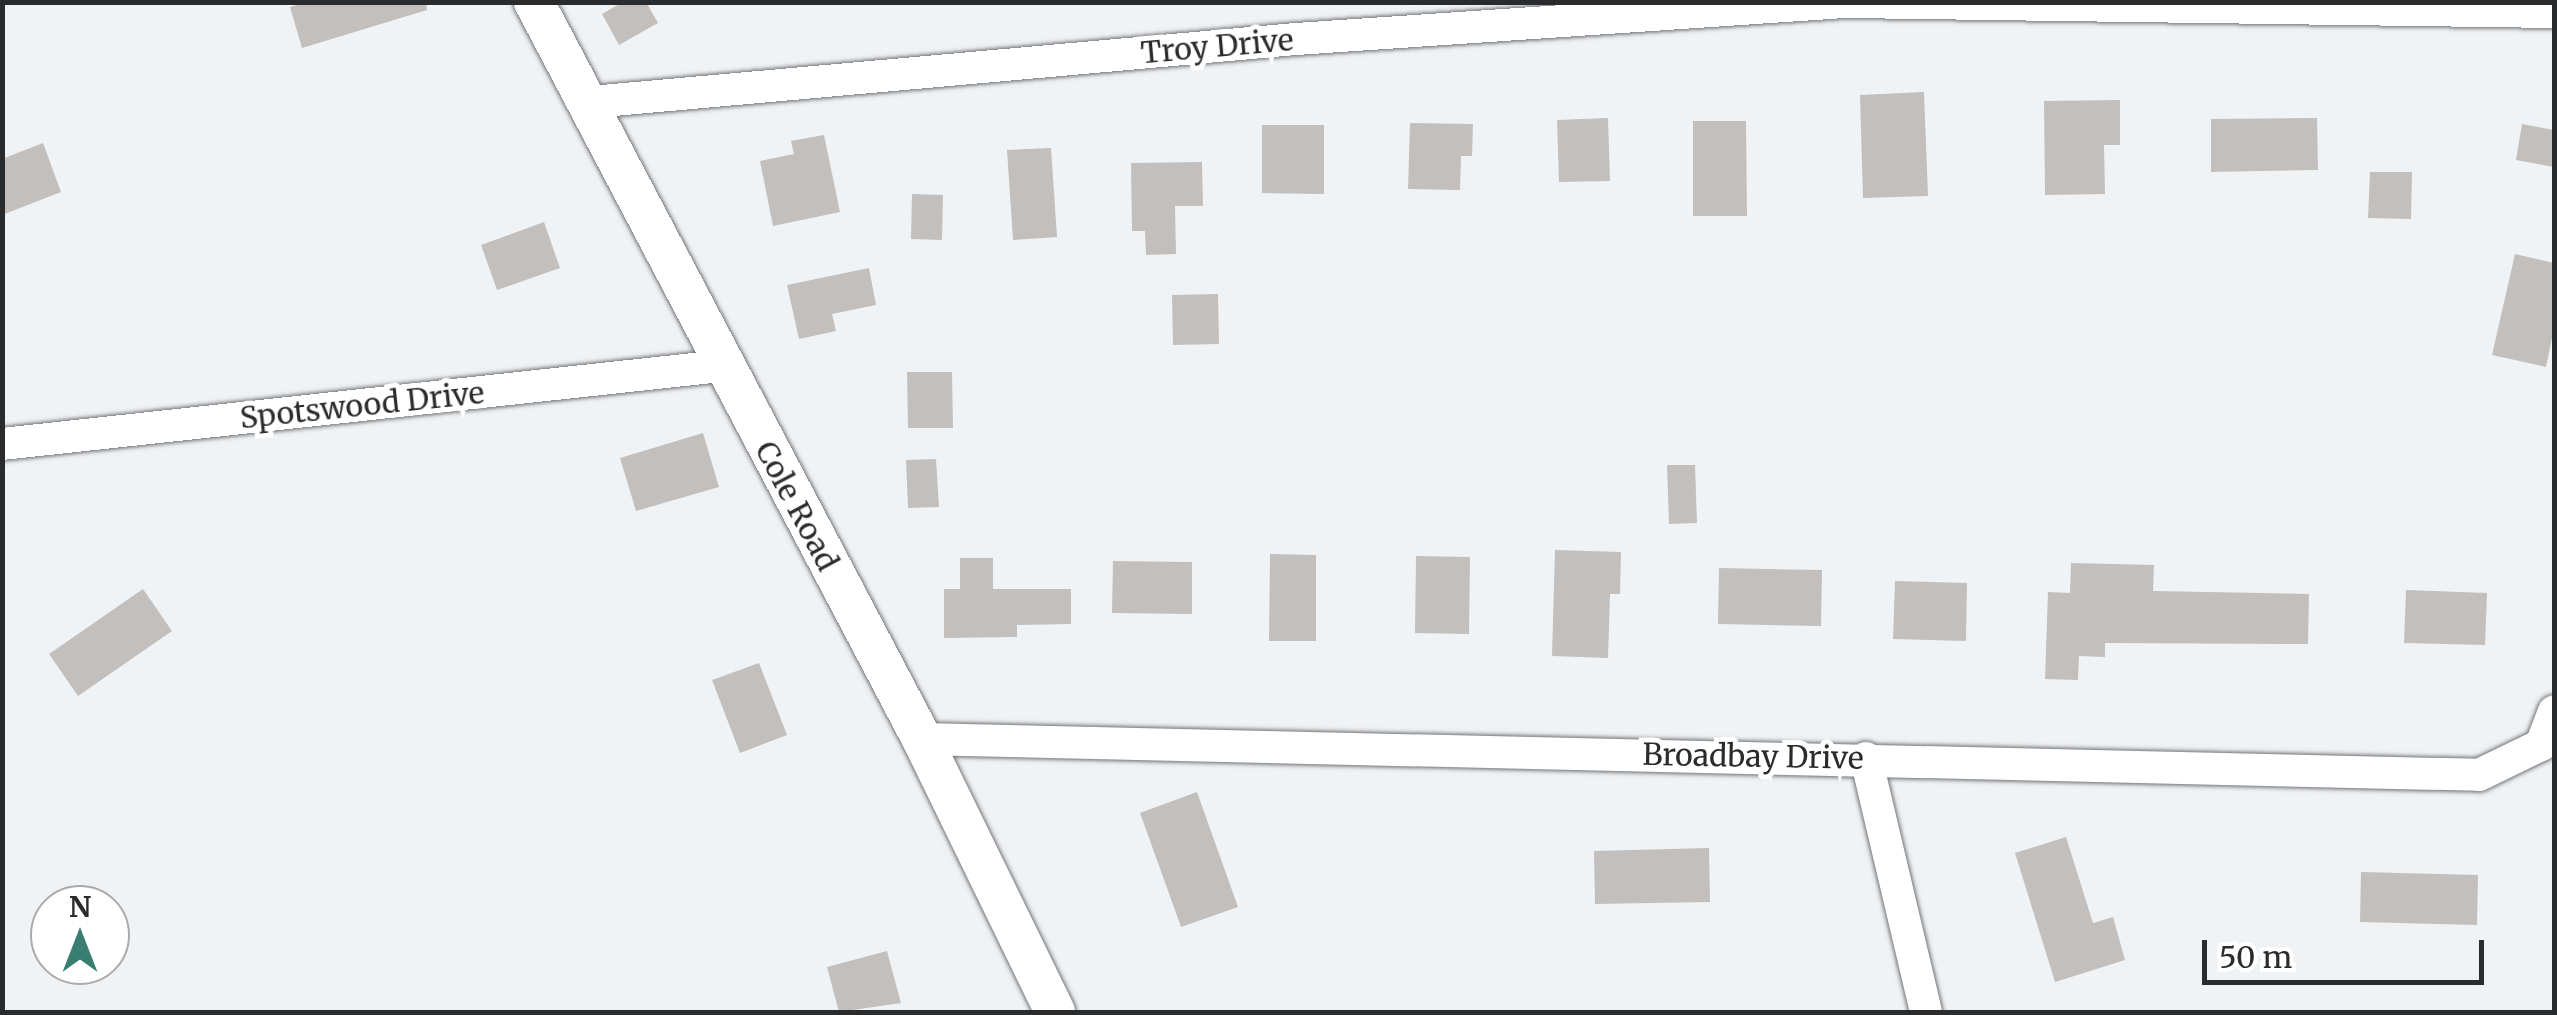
<!DOCTYPE html>
<html>
<head>
<meta charset="utf-8">
<style>
	body { margin:0 }
	#map { position:relative; width:2557px; height:1015px; overflow:hidden; background:#f0f3f5; font-family:Merriweather,serif }
	div>[style] { position:absolute }
	.building>* { inset:0; background:#c2bfbd }
	.roads { filter:drop-shadow(0 0 2px #737578) drop-shadow(0 0 2px #737578) }
	.minor>* { height:32px; margin:-16px; padding:0 16px; transform-origin:16px; border-radius:16px; background:#fff }
	.tertiary>* { height:40px; margin:-20px; padding:0 20px; transform-origin:20px; border-radius:20px; background:#fff }
	span { translate:-50% -50%; white-space:nowrap; text-align:center; line-height:1.15; -webkit-text-stroke:10px #fff; paint-order:stroke }
	.street-label { font-size:30px; color:#2a2b2c }
	.frame { position:absolute; inset:0; border:5px solid #2a2b2c; pointer-events:none }
	.north { position:absolute; left:30px; top:885px; width:100px; height:100px; box-sizing:border-box; background:#fff; border:2px solid #aaaaab; border-radius:50%; rotate:0deg; font-size:28px; font-weight:700; line-height:40px; text-align:center; color:#2a2b2c }
	.north::after { content:''; display:block; margin:auto; width:35px; height:45px; background:#3a7e71; clip-path:polygon(50% 0,100% 100%,50% 72%,0 100%) }
	.scale { position:absolute; left:2202px; top:940px; width:282px; height:45px; box-sizing:border-box; border:5px solid #2a2b2c; border-top:0; padding-left:12px; font-size:30px; line-height:35px; white-space:nowrap; color:#2a2b2c; -webkit-text-stroke:8px #fff; paint-order:stroke }
</style>
</head>
<body>
<div id="map">
	<div class="building">
		<i style="clip-path:polygon(307px 2px,426px 2px,427px 10px,302px 48px,290px 7px)"></i>
		<i style="clip-path:polygon(623px 2px,646px 2px,658px 23px,619px 45px,602px 14px)"></i>
		<i style="clip-path:polygon(1924px 92px,1928px 196px,1863px 198px,1860px 95px)"></i>
		<i style="clip-path:polygon(2120px 100px,2120px 145px,2104px 145px,2105px 194px,2045px 195px,2044px 101px)"></i>
		<i style="clip-path:polygon(1608px 118px,1610px 181px,1559px 182px,1557px 120px)"></i>
		<i style="clip-path:polygon(2317px 118px,2318px 170px,2211px 172px,2211px 119px)"></i>
		<i style="clip-path:polygon(1693px 121px,1746px 121px,1747px 216px,1693px 216px)"></i>
		<i style="clip-path:polygon(1410px 123px,1473px 124px,1472px 156px,1461px 156px,1460px 190px,1408px 189px)"></i>
		<i style="clip-path:polygon(2522px 124px,2554px 130px,2554px 167px,2516px 160px)"></i>
		<i style="clip-path:polygon(1262px 125px,1324px 125px,1324px 194px,1262px 193px)"></i>
		<i style="clip-path:polygon(824px 135px,840px 212px,773px 226px,760px 161px,794px 154px,791px 141px)"></i>
		<i style="clip-path:polygon(43px 143px,61px 192px,2px 215px,2px 159px)"></i>
		<i style="clip-path:polygon(1051px 148px,1057px 237px,1013px 240px,1007px 150px)"></i>
		<i style="clip-path:polygon(1202px 162px,1203px 206px,1175px 206px,1176px 254px,1146px 255px,1145px 231px,1132px 231px,1131px 163px)"></i>
		<i style="clip-path:polygon(2370px 172px,2412px 172px,2411px 219px,2368px 218px)"></i>
		<i style="clip-path:polygon(912px 194px,943px 195px,942px 240px,911px 239px)"></i>
		<i style="clip-path:polygon(544px 222px,560px 268px,497px 290px,481px 245px)"></i>
		<i style="clip-path:polygon(2515px 254px,2554px 263px,2554px 328px,2546px 367px,2492px 355px)"></i>
		<i style="clip-path:polygon(869px 268px,876px 305px,832px 314px,836px 331px,799px 339px,787px 285px)"></i>
		<i style="clip-path:polygon(1218px 294px,1219px 344px,1173px 345px,1172px 295px)"></i>
		<i style="clip-path:polygon(907px 372px,952px 372px,953px 428px,908px 428px)"></i>
		<i style="clip-path:polygon(703px 433px,719px 487px,636px 511px,620px 458px)"></i>
		<i style="clip-path:polygon(936px 459px,939px 507px,908px 508px,906px 460px)"></i>
		<i style="clip-path:polygon(1667px 465px,1695px 465px,1697px 523px,1669px 524px)"></i>
		<i style="clip-path:polygon(1555px 550px,1621px 552px,1620px 594px,1610px 594px,1608px 658px,1552px 656px)"></i>
		<i style="clip-path:polygon(1270px 554px,1316px 555px,1316px 641px,1269px 641px)"></i>
		<i style="clip-path:polygon(1416px 556px,1470px 557px,1469px 634px,1415px 633px)"></i>
		<i style="clip-path:polygon(960px 558px,993px 558px,993px 589px,1071px 589px,1071px 624px,1017px 625px,1017px 637px,944px 638px,944px 589px,960px 589px)"></i>
		<i style="clip-path:polygon(1113px 561px,1192px 562px,1192px 614px,1112px 613px)"></i>
		<i style="clip-path:polygon(2071px 563px,2154px 565px,2153px 591px,2309px 594px,2308px 644px,2105px 643px,2105px 657px,2079px 656px,2078px 680px,2045px 679px,2048px 592px,2070px 593px)"></i>
		<i style="clip-path:polygon(1719px 568px,1822px 570px,1821px 626px,1718px 624px)"></i>
		<i style="clip-path:polygon(1895px 581px,1967px 583px,1966px 641px,1893px 639px)"></i>
		<i style="clip-path:polygon(143px 589px,172px 631px,78px 696px,49px 654px)"></i>
		<i style="clip-path:polygon(2406px 590px,2487px 593px,2485px 645px,2404px 643px)"></i>
		<i style="clip-path:polygon(759px 663px,787px 735px,740px 753px,712px 680px)"></i>
		<i style="clip-path:polygon(1197px 792px,1238px 907px,1181px 927px,1140px 813px)"></i>
		<i style="clip-path:polygon(2066px 837px,2093px 923px,2113px 917px,2125px 960px,2055px 982px,2015px 853px)"></i>
		<i style="clip-path:polygon(1709px 848px,1710px 902px,1595px 904px,1594px 851px)"></i>
		<i style="clip-path:polygon(2361px 872px,2478px 875px,2477px 925px,2360px 922px)"></i>
		<i style="clip-path:polygon(887px 951px,901px 1003px,839px 1012px,827px 967px)"></i>
	</div>
	<div class="roads">
		<div class="minor">
			<i style="left:1849px;top:2px;width:705px;rotate:0.81deg"></i>
			<i style="left:591px;top:102px;width:708px;rotate:-5.11deg"></i>
			<i style="left:1296px;top:39px;width:549px;rotate:-3.86deg"></i>
			<i style="left:2px;top:444px;width:723px;rotate:-6.19deg"></i>
			<i style="left:922px;top:739px;width:1557px;rotate:1.32deg"></i>
			<i style="left:2479px;top:775px;width:69px;rotate:-25.8deg"></i>
			<i style="left:2541px;top:745px;width:36px;rotate:-69deg"></i>
			<i style="left:1866px;top:758px;width:261px;rotate:76.7deg"></i>
		</div>
		<div class="tertiary">
			<i style="left:534px;top:2px;width:833px;rotate:62.24deg"></i>
			<i style="left:922px;top:739px;width:304px;rotate:64deg"></i>
		</div>
	</div>
	<div class="street-label">
		<span style="left:1217px;top:46px;rotate:-5deg">Troy Drive</span>
		<span style="left:362px;top:405px;rotate:-6deg">Spotswood Drive</span>
		<span style="left:797px;top:506px;rotate:62deg">Cole Road</span>
		<span style="left:1753px;top:756px;rotate:1deg">Broadbay Drive</span>
	</div>
	<div class="frame"></div>
	<div class="north">N</div>
	<div class="scale">50 m</div>
</div>
</body>
</html>
